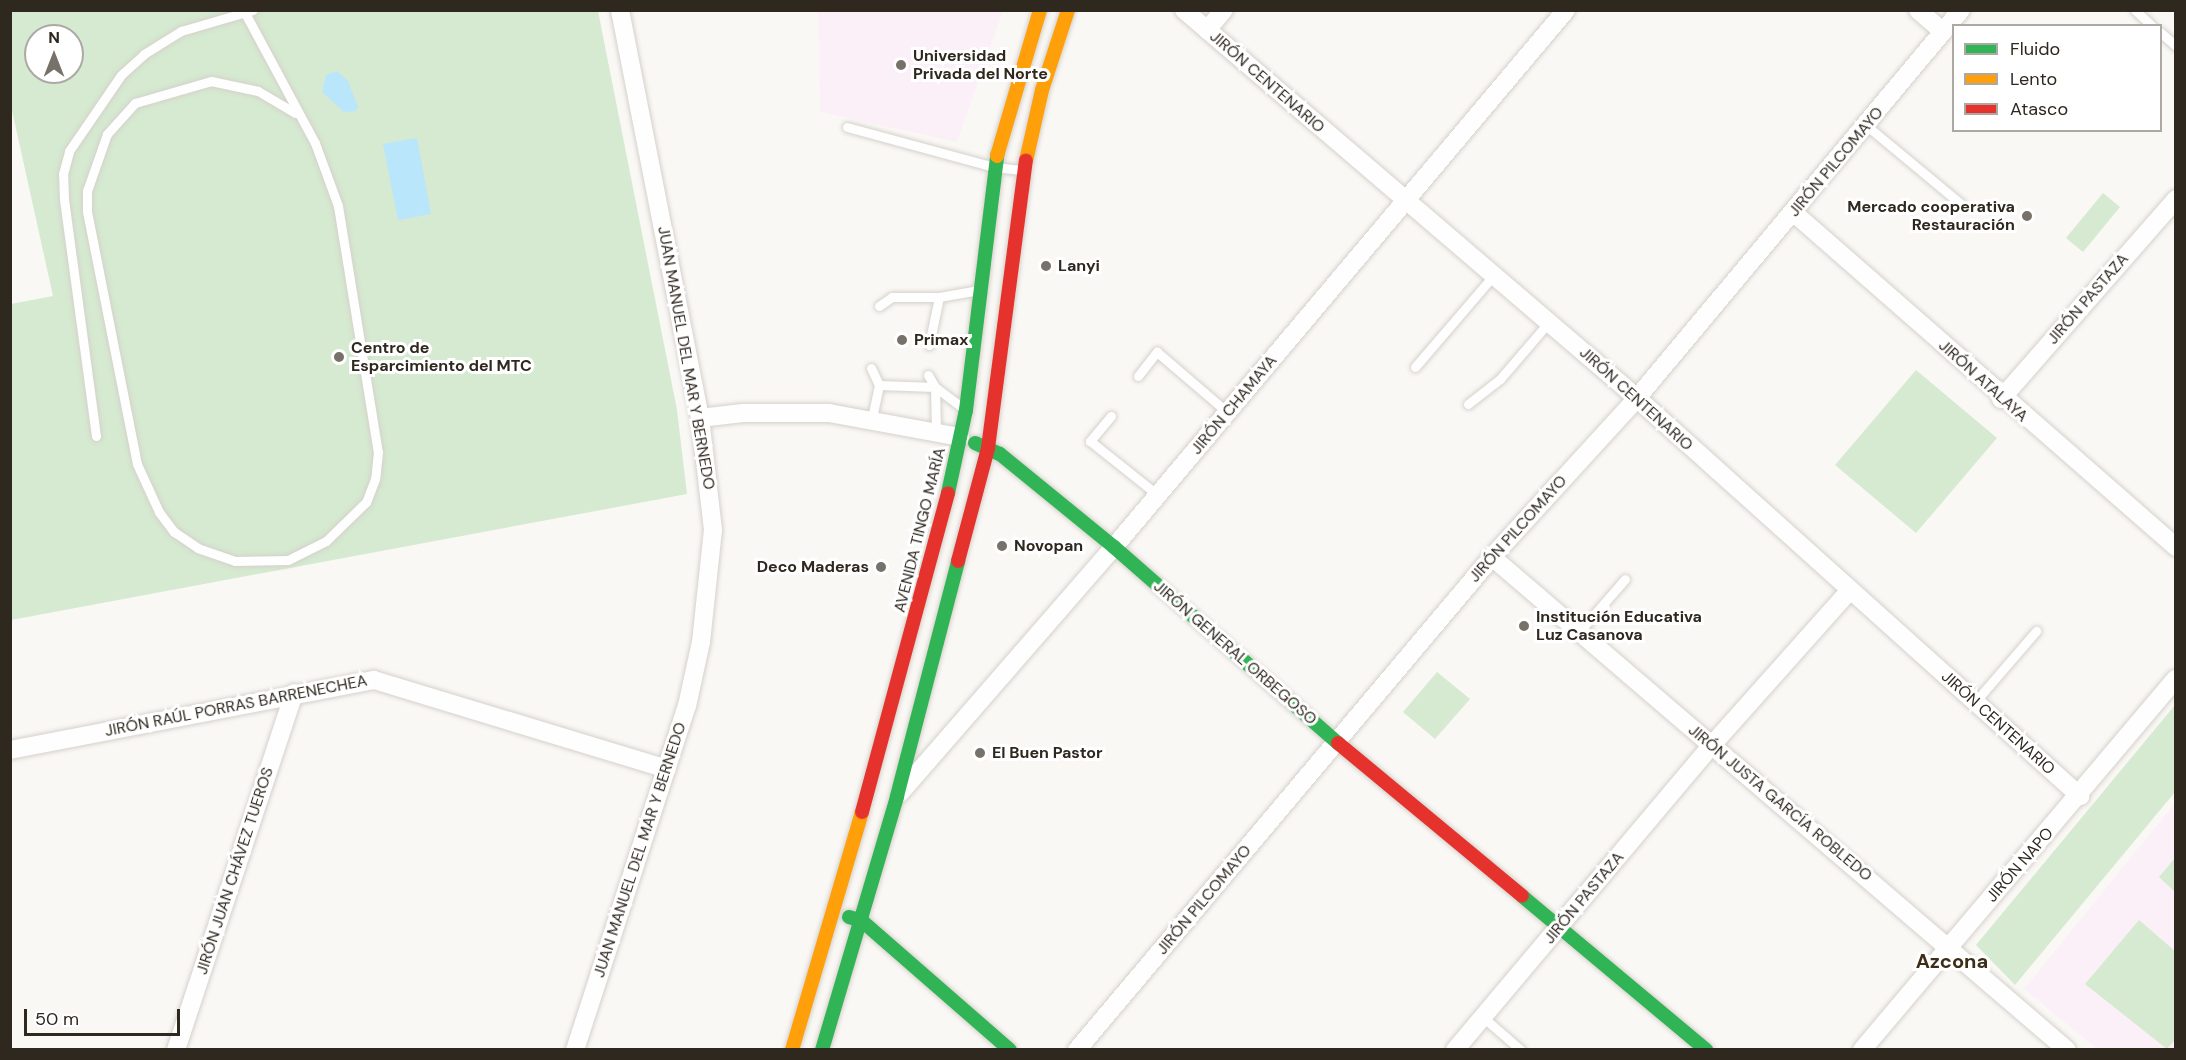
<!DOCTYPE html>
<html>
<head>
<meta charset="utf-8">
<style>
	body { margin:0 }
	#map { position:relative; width:2186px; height:1060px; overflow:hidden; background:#faf8f5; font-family:"DM Sans",sans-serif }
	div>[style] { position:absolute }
	.education>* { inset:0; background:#fbf0f8 }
	.green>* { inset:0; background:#d5ead0 }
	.water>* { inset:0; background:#b9e6fb }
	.roads { filter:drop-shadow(0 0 2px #d5d1cb) drop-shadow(0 0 2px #d5d1cb) }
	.lane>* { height:9px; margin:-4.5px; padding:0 4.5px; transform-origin:4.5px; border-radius:4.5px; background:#fefefe }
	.street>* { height:18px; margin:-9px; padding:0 9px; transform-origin:9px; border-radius:9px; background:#fefefe }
	.fast>* { height:14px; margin:-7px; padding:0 7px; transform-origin:7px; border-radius:7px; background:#30b455 }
	.slow>* { height:14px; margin:-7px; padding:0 7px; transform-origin:7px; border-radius:7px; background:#ff9f0a }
	.jam>* { height:14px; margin:-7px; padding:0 7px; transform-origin:7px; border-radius:7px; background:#e5322d }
	.dots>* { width:16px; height:16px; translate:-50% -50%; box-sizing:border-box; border:3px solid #fff; border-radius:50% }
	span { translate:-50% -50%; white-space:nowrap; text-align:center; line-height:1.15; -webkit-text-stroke:6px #fff; paint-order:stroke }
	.poi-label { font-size:16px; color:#2f281e; font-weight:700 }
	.left { translate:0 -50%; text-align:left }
	.right { translate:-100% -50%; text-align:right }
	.street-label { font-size:16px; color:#2f281e }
	.quarter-label { font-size:20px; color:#3b2d17; font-weight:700 }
	.frame { position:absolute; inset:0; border:12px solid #2f281e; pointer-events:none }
	.legend { position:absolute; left:1952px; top:24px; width:210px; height:108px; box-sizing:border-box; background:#fff; border:2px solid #aca9a5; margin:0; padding:8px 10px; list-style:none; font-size:18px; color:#2f281e }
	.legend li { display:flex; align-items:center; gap:12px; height:30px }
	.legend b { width:30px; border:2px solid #aca9a5 }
	.north { position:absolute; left:24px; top:24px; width:60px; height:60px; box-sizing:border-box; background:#fff; border:2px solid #aca9a5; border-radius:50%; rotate:0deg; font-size:16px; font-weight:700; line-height:24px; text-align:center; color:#2f281e }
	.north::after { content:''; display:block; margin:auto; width:21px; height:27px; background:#767169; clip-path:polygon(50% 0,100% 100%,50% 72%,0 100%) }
	.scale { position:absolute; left:24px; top:1009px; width:156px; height:27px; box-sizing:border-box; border:3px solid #2f281e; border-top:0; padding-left:8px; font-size:18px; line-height:21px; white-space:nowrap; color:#2f281e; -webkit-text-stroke:4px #fff; paint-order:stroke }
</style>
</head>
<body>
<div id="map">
	<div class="education">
		<i style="clip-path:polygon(818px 11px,1003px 11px,957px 142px,820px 112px)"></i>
		<i style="clip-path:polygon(2175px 803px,2175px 1049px,2097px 1049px,2024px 989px)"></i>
	</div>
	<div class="green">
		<i style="clip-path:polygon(evenodd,10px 11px,598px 11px,677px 410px,687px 494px,11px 620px,11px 304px,53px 296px,11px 106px,10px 11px,36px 36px,72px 36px,72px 72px,36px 72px,36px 36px)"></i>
		<i style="clip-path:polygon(2103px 193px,2120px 207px,2083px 252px,2066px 238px)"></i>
		<i style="clip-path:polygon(1916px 370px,1997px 438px,1916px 533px,1835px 465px)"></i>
		<i style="clip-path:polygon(1437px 672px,1470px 699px,1435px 739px,1403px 712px)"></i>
		<i style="clip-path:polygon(2175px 705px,2175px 792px,2015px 985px,1976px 945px)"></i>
		<i style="clip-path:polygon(2175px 858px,2175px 892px,2159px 877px)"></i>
		<i style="clip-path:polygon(2139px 920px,2175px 951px,2175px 1040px,2167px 1049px,2085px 984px)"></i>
	</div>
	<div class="water">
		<i style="clip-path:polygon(337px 71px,348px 81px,358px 107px,356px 111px,344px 112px,322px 92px,326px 75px)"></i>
		<i style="clip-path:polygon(417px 138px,431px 214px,398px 220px,383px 144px)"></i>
	</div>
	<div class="roads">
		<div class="lane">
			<i style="left:2135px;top:10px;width:23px;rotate:43deg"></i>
			<i style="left:245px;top:13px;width:148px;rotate:61.7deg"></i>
			<i style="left:315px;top:143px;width:67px;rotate:69.9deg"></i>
			<i style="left:338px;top:206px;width:249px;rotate:80.8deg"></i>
			<i style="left:378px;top:452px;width:27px;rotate:96deg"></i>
			<i style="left:375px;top:479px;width:25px;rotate:111deg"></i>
			<i style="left:366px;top:502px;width:56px;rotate:135.7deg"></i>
			<i style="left:326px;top:541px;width:42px;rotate:153.4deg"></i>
			<i style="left:288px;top:560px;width:53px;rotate:178.9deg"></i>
			<i style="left:235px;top:561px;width:39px;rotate:-161deg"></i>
			<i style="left:198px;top:548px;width:29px;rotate:-146deg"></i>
			<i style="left:174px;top:532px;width:25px;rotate:-127deg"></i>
			<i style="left:159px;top:512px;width:53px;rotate:-114.6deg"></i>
			<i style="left:137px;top:464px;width:258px;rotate:-101.2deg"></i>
			<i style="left:87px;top:211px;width:20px;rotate:-90deg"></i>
			<i style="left:87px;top:191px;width:60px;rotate:-70.7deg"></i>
			<i style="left:107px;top:134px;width:42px;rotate:-47.9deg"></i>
			<i style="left:135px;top:103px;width:79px;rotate:-16.1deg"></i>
			<i style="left:211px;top:81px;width:48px;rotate:12deg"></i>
			<i style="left:258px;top:91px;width:43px;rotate:30.7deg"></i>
			<i style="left:2160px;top:32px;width:21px;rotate:41deg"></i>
			<i style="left:1867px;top:126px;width:122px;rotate:39.7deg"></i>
			<i style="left:847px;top:127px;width:152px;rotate:15.2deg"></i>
			<i style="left:994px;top:167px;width:28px;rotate:6deg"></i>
			<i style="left:879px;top:306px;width:16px;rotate:-35deg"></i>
			<i style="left:892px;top:297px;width:47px"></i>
			<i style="left:939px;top:297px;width:39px;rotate:-10deg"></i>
			<i style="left:929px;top:345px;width:49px;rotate:-78.2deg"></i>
			<i style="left:1415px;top:367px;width:120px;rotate:-49.4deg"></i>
			<i style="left:871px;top:368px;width:19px;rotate:65deg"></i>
			<i style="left:879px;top:385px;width:35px;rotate:102deg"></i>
			<i style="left:928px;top:375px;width:14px;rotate:60deg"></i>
			<i style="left:935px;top:387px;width:34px;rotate:37deg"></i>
			<i style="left:1138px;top:376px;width:31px;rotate:-52deg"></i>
			<i style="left:1157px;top:352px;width:92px;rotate:40.6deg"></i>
			<i style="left:879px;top:385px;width:56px;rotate:2deg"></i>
			<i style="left:935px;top:387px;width:44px;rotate:88.7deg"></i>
			<i style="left:1468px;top:404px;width:41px;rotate:-38deg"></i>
			<i style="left:1500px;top:379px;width:74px;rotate:-49.4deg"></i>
			<i style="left:1111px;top:416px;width:33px;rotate:130deg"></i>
			<i style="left:1090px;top:441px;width:87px;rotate:38.5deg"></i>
			<i style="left:96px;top:436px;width:239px;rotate:-97.7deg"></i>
			<i style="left:64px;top:199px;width:25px;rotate:-92deg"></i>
			<i style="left:63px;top:174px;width:24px;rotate:-75deg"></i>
			<i style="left:69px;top:151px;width:92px;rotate:-55.6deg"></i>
			<i style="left:121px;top:75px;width:31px;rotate:-42deg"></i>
			<i style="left:144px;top:54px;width:44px;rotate:-31.9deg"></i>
			<i style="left:181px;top:31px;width:75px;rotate:-16.3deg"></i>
			<i style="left:1579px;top:632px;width:70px;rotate:-49deg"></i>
			<i style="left:1975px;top:702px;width:94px;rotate:-49.3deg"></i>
			<i style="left:1484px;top:1018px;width:49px;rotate:40.9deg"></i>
		</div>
		<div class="street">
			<i style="left:1184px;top:10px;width:596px;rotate:40.58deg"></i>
			<i style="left:1637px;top:398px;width:596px;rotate:41.94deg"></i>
			<i style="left:1918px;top:10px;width:33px;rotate:41deg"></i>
			<i style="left:1207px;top:30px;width:26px;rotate:-50deg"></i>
			<i style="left:1794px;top:213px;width:507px;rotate:41.16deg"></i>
			<i style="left:2001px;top:399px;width:266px;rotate:-48.8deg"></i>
			<i style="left:700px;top:418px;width:43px;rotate:-6.6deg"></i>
			<i style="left:743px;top:413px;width:86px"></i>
			<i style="left:829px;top:413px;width:133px;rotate:10.4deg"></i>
			<i style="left:1492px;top:557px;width:757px;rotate:40.61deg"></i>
			<i style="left:10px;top:750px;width:371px;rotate:-10.9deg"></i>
			<i style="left:374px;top:680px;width:306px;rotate:16.9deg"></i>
			<i style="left:900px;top:793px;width:326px;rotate:-49deg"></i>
			<i style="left:1114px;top:547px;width:702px;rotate:-49.91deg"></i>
			<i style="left:176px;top:1050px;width:376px;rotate:-71.7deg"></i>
			<i style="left:575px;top:1050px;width:362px;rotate:-72deg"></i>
			<i style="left:687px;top:706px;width:66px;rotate:-77.7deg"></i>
			<i style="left:701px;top:642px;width:113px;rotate:-83.9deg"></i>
			<i style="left:713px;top:530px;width:113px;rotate:-96.6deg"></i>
			<i style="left:700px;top:418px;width:416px;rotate:-101.1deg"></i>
			<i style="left:1077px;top:1050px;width:644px;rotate:-49.91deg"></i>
			<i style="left:1492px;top:557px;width:215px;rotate:-47.6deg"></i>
			<i style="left:1637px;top:398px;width:505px;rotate:-50.14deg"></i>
			<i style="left:1455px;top:1050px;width:399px;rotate:-49.9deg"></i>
			<i style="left:1712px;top:745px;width:206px;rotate:-48.3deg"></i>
			<i style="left:1862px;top:1050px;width:486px;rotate:-49.8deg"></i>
		</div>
		<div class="fast">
			<i style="left:975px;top:443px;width:27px;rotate:24deg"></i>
			<i style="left:1000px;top:454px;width:147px;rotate:39.2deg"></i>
			<i style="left:1114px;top:547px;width:298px;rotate:41.2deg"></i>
			<i style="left:948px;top:493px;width:85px;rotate:-77.8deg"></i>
			<i style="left:966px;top:410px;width:256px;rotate:-83deg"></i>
			<i style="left:1522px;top:896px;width:240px;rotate:39.9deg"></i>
			<i style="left:849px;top:917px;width:14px;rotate:17deg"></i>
			<i style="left:862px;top:921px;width:196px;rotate:41.1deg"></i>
			<i style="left:822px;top:1050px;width:265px;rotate:-73.5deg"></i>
			<i style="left:897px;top:796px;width:243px;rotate:-75.4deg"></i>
		</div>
		<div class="slow">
			<i style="left:997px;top:156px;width:152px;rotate:-73.6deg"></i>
			<i style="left:1026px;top:161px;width:73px;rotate:-77.3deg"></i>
			<i style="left:1042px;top:90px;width:84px;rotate:-72deg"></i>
			<i style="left:792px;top:1050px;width:248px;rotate:-73.6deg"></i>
		</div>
		<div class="jam">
			<i style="left:958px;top:561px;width:117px;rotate:-75.1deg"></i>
			<i style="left:988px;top:448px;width:290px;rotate:-82.5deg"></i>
			<i style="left:1338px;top:743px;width:239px;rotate:39.7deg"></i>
			<i style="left:862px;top:812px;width:330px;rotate:-74.9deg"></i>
		</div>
	</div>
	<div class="dots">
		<i style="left:901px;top:65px;background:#767169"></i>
		<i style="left:2027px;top:216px;background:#767169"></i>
		<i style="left:1046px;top:266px;background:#767169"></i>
		<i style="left:902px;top:340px;background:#767169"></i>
		<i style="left:339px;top:357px;background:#767169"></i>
		<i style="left:1002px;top:546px;background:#767169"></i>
		<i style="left:881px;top:567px;background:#767169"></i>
		<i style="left:1524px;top:626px;background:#767169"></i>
		<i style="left:980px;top:753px;background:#767169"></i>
	</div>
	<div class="poi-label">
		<span class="left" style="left:913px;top:65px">Universidad<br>Privada del Norte</span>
		<span class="right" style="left:2015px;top:216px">Mercado cooperativa<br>Restauración</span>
		<span class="left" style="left:1058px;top:266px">Lanyi</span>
		<span class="left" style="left:914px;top:340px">Primax</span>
		<span class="left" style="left:351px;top:357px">Centro de<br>Esparcimiento del MTC</span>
		<span class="left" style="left:1014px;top:546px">Novopan</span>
		<span class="right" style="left:869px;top:567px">Deco Maderas</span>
		<span class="left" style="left:1536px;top:626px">Institución Educativa<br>Luz Casanova</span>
		<span class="left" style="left:992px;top:753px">El Buen Pastor</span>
	</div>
	<div class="street-label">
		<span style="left:1267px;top:82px;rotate:41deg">JIRÓN CENTENARIO</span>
		<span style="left:1836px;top:162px;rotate:-50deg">JIRÓN PILCOMAYO</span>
		<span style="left:2088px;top:299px;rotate:-49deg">JIRÓN PASTAZA</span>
		<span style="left:686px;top:358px;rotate:80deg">JUAN MANUEL DEL MAR Y BERNEDO</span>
		<span style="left:1983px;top:381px;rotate:42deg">JIRÓN ATALAYA</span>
		<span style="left:1636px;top:399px;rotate:42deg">JIRÓN CENTENARIO</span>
		<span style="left:1234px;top:405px;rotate:-50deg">JIRÓN CHAMAYA</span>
		<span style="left:1518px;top:529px;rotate:-48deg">JIRÓN PILCOMAYO</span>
		<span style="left:920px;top:530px;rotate:-76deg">AVENIDA TINGO MARÍA</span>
		<span style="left:1235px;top:653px;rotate:41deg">JIRÓN GENERAL ORBEGOSO</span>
		<span style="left:236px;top:706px;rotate:-11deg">JIRÓN RAÚL PORRAS BARRENECHEA</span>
		<span style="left:1998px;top:723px;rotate:42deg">JIRÓN CENTENARIO</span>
		<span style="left:1780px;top:803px;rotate:40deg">JIRÓN JUSTA GARCÍA ROBLEDO</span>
		<span style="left:640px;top:850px;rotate:-72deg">JUAN MANUEL DEL MAR Y BERNEDO</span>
		<span style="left:2020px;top:865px;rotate:-49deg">JIRÓN NAPO</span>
		<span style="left:235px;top:871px;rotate:-72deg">JIRÓN JUAN CHÁVEZ TUEROS</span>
		<span style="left:1584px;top:898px;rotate:-50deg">JIRÓN PASTAZA</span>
		<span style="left:1204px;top:900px;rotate:-50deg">JIRÓN PILCOMAYO</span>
	</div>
	<div class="quarter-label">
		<span style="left:1952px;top:961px">Azcona</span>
	</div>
	<div class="frame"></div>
	<ul class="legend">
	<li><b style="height:8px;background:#30b455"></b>Fluido</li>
	<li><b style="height:8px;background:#ff9f0a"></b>Lento</li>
	<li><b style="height:8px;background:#e5322d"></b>Atasco</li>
	</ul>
	<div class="north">N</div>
	<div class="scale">50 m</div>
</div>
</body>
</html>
